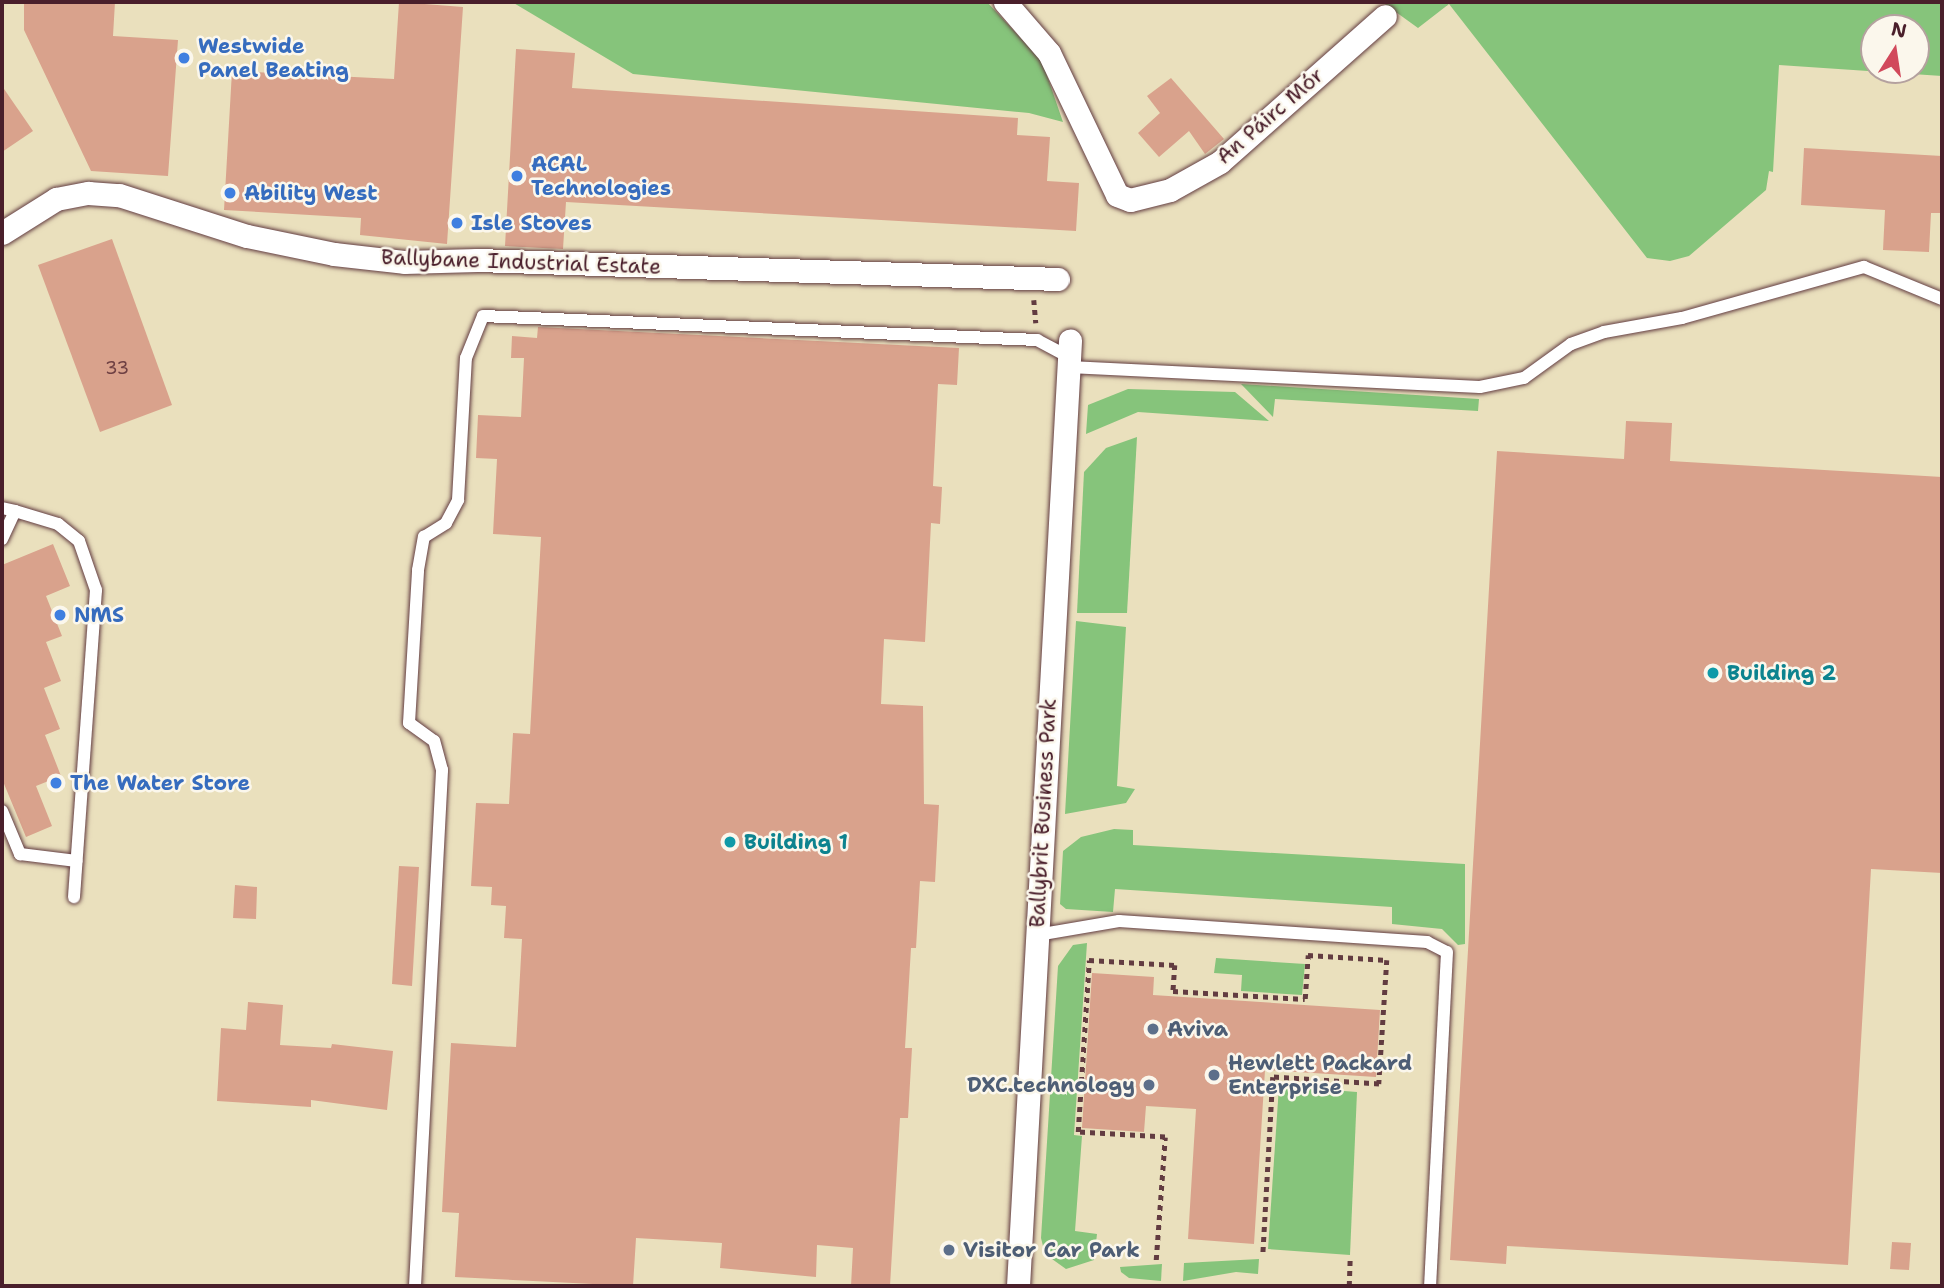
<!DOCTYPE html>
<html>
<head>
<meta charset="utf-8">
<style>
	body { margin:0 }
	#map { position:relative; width:1944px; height:1288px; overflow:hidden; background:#eae0bd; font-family:"Shantell Sans",sans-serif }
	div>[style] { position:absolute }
	.green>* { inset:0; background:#86c47b }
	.building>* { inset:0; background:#d9a28c }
	.path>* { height:4.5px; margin-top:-2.25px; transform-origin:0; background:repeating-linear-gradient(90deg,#623c41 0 5px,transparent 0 10px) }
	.roads { filter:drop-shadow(0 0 2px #623c41) drop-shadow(0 0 2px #623c41) }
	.service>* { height:12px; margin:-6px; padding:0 6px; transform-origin:6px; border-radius:6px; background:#fff }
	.minor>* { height:23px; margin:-11.5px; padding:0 11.5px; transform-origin:11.5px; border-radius:11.5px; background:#fff }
	.dots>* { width:19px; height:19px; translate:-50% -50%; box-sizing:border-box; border:4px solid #fbf7ec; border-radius:50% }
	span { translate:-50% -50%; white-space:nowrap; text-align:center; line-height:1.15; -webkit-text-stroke:5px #fbf7ec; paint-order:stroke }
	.number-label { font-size:18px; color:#6e4043 }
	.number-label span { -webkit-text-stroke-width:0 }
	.shop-label { font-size:21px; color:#366cbe; font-weight:700 }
	.left { translate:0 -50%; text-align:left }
	.street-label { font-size:21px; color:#4a1f2b }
	.culture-label { font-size:21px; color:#0d838f; font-weight:700 }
	.service-label { font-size:21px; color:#4e5e75; font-weight:700 }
	.right { translate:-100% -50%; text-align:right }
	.frame { position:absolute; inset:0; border:4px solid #4a1f2b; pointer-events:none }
	.north { position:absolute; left:1860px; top:14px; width:70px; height:70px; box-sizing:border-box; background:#fbf7ec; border:2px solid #b4a19f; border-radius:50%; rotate:12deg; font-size:19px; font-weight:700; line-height:28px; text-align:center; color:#4a1f2b }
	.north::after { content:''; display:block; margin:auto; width:24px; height:32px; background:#d1495b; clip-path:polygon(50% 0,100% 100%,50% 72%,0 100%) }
</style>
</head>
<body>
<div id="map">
	<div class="green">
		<i style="clip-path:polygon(512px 2px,987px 2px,1042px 61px,1063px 122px,1029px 113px,633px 74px)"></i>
		<i style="clip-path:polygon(evenodd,1382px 2px,1942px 2px,1942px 76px,1779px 65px,1773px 172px,1769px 171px,1766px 190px,1689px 256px,1670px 261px,1647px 258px,1449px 4px,1418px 28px,1382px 2px,1874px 28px,1916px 28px,1916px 70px,1874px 70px,1874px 28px)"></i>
		<i style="clip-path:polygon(1241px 384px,1479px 399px,1478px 411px,1275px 399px,1273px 417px)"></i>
		<i style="clip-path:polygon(1128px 389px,1235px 392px,1269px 421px,1138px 412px,1086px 434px,1088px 405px)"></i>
		<i style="clip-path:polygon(1137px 437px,1127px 613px,1077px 613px,1084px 472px,1106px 448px)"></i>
		<i style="clip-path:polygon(1076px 621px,1126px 627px,1117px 786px,1135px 789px,1126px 803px,1065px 814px)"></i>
		<i style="clip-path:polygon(1114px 829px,1133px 830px,1133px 845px,1465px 864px,1465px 944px,1458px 945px,1442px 929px,1392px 924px,1392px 907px,1115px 889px,1113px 912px,1066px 909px,1060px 904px,1063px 851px,1081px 837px)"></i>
		<i style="clip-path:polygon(1087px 943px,1074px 1135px,1082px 1136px,1075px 1231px,1097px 1234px,1094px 1260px,1066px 1269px,1045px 1254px,1041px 1238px,1058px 966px,1073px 945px)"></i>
		<i style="clip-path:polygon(1216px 958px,1305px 964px,1302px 995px,1241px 991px,1242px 975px,1214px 973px)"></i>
		<i style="clip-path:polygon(1279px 1086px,1357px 1092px,1350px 1255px,1268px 1249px)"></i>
		<i style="clip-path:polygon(1259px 1259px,1258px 1274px,1236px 1272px,1183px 1281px,1184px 1263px)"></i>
		<i style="clip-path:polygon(1162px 1264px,1161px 1281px,1129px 1278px,1121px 1272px,1120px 1267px)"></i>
	</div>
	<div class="building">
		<i style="clip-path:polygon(24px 2px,115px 2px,113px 36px,178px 40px,168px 176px,91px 171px,24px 30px)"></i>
		<i style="clip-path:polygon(399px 2px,463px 7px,447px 244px,360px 235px,361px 218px,224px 210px,232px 71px,394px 79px)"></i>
		<i style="clip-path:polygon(516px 49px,575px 53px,572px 88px,1018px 118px,1017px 135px,1050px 137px,1047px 181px,1079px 183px,1076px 231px,566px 202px,563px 249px,505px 246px)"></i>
		<i style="clip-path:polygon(1171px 78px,1224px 139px,1205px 154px,1189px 131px,1159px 157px,1138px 133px,1160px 113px,1147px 96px)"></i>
		<i style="clip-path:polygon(2px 86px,33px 131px,2px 152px)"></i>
		<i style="clip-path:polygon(1804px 148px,1942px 156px,1942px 213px,1931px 213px,1929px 252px,1883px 250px,1885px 210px,1801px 205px)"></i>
		<i style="clip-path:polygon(112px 239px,172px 405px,100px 432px,38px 265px)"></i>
		<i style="clip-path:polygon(538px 327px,959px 348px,957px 385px,938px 384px,933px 486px,942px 487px,940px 524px,931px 523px,925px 642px,884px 639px,881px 704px,923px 706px,924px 804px,939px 805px,935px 882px,920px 881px,916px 948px,911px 948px,905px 1048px,912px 1048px,908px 1118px,900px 1118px,890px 1286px,851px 1286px,853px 1248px,817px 1245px,816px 1277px,720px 1268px,722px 1243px,636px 1238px,633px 1286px,455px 1277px,459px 1213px,442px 1212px,451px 1043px,516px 1047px,522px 939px,504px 938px,506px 906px,491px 905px,492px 887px,471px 886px,476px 803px,509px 804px,513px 733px,530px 734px,541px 537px,493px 534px,497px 459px,476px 458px,478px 415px,521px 417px,524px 358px,511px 358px,512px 336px,537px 338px)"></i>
		<i style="clip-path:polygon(1626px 421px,1672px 423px,1670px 461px,1942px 477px,1942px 873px,1871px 869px,1848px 1265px,1507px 1246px,1506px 1264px,1450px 1260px,1497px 451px,1624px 459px)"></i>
		<i style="clip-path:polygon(53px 544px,70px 586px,46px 596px,62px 636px,46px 642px,61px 681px,44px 688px,60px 729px,45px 735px,61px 776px,36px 786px,52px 826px,26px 837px,2px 779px,2px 565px)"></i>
		<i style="clip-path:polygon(399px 866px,419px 867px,412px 986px,392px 984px)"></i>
		<i style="clip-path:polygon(235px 885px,257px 887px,256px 919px,233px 918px)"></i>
		<i style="clip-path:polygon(1092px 973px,1154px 977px,1153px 995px,1380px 1010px,1376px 1077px,1265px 1070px,1254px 1244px,1188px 1239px,1196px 1109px,1146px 1106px,1144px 1132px,1082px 1128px)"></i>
		<i style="clip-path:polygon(248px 1002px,283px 1005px,280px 1045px,331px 1048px,332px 1044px,393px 1051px,387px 1110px,311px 1100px,311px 1107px,217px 1101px,221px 1028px,246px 1030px)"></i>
		<i style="clip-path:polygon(1892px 1242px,1911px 1243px,1909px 1270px,1890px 1269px)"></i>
	</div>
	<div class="path">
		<i style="left:1034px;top:300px;width:23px;rotate:85deg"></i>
		<i style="left:1156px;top:1260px;width:123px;rotate:-85.8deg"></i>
		<i style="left:1165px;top:1137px;width:87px;rotate:-176.7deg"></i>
		<i style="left:1078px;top:1132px;width:172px;rotate:-86.3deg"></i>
		<i style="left:1089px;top:960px;width:86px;rotate:3.3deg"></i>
		<i style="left:1175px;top:965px;width:26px;rotate:94deg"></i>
		<i style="left:1173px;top:991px;width:132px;rotate:3.5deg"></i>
		<i style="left:1305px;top:999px;width:44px;rotate:-86.1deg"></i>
		<i style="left:1308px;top:955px;width:79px;rotate:3.6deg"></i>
		<i style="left:1387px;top:960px;width:124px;rotate:93.7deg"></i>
		<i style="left:1379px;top:1084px;width:106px;rotate:-176.2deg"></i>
		<i style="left:1273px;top:1077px;width:177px;rotate:93.2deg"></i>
		<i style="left:1349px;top:1286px;width:26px;rotate:-88deg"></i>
	</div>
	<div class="roads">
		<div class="service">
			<i style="left:1069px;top:367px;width:411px;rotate:2.8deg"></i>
			<i style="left:1480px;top:387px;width:45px;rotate:-11.6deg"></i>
			<i style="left:1524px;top:378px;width:58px;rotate:-35.9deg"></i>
			<i style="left:1571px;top:344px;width:35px;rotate:-20deg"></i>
			<i style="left:1604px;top:332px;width:79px;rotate:-10.2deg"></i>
			<i style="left:1682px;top:318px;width:189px;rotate:-15.7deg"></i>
			<i style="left:1864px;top:267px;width:84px;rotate:22.3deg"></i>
			<i style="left:2px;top:508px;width:13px;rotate:13deg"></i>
			<i style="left:15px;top:511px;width:31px;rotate:115deg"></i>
			<i style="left:15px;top:511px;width:45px;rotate:16.8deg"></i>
			<i style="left:58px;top:524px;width:27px;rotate:39deg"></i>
			<i style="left:79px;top:541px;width:52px;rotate:70.9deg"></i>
			<i style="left:96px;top:590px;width:308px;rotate:94.1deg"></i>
			<i style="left:2px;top:811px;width:47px;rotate:67.3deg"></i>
			<i style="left:20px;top:854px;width:57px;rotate:7deg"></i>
			<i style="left:1037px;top:935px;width:83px;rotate:-9.7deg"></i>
			<i style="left:1119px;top:921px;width:309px;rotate:3.9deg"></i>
			<i style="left:1427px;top:942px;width:22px;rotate:27deg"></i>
			<i style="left:1447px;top:952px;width:334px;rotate:92.9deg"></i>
			<i style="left:415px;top:1286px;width:517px;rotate:-87deg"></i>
			<i style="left:442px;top:770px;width:30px;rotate:-105deg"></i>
			<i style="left:434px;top:741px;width:31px;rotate:-144deg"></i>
			<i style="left:409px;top:723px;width:153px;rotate:-86.6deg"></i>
			<i style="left:418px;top:570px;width:34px;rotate:-80deg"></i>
			<i style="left:424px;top:537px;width:26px;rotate:-32deg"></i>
			<i style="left:446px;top:523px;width:26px;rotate:-62deg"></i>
			<i style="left:458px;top:500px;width:142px;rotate:-86.8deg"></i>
			<i style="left:466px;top:358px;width:45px;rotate:-68deg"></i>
			<i style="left:483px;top:316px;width:555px;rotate:2.48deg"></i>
			<i style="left:1037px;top:340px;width:36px;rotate:28deg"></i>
		</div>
		<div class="minor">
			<i style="left:1005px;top:2px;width:67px;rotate:49.2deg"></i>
			<i style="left:1049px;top:53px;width:157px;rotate:64.4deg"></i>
			<i style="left:1117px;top:195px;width:14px;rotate:21deg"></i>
			<i style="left:1130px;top:200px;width:41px;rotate:-14deg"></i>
			<i style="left:1170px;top:190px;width:57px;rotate:-29.2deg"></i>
			<i style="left:1220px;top:162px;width:220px;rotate:-41.5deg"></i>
			<i style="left:2px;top:233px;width:64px;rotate:-32.2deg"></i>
			<i style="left:56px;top:199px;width:33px;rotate:-11deg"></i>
			<i style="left:88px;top:193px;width:31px;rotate:4deg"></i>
			<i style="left:119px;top:195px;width:134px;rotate:17.8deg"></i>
			<i style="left:247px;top:236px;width:89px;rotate:11.7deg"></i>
			<i style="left:334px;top:254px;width:70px;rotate:6.5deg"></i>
			<i style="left:404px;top:262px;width:73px;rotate:-1.6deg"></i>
			<i style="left:477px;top:260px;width:581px;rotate:1.87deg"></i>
			<i style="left:1018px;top:1286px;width:947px;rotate:-86.85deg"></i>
		</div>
	</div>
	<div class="dots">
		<i style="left:184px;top:58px;background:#3f7fe0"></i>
		<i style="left:517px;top:176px;background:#3f7fe0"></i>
		<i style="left:230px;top:193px;background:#3f7fe0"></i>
		<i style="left:457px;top:223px;background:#3f7fe0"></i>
		<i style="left:60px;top:615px;background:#3f7fe0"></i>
		<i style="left:1713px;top:673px;background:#0f9aa8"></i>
		<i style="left:56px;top:783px;background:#3f7fe0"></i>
		<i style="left:730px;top:842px;background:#0f9aa8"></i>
		<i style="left:1153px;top:1029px;background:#5c6f8a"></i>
		<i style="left:1214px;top:1075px;background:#5c6f8a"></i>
		<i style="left:1149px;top:1085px;background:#5c6f8a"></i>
		<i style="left:949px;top:1250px;background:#5c6f8a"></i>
	</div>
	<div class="number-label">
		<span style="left:117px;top:368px">33</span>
	</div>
	<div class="shop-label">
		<span class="left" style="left:198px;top:58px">Westwide<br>Panel Beating</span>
		<span class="left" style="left:531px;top:176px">ACAL<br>Technologies</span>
		<span class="left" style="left:244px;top:193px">Ability West</span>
		<span class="left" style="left:471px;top:223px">Isle Stoves</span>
		<span class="left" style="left:74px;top:615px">NMS</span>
		<span class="left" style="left:70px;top:783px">The Water Store</span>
	</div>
	<div class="street-label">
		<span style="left:1270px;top:116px;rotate:-41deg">An Páirc Mór</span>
		<span style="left:521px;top:262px;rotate:2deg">Ballybane Industrial Estate</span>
		<span style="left:1043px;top:813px;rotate:-87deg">Ballybrit Business Park</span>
	</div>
	<div class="culture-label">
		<span class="left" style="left:1727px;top:673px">Building 2</span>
		<span class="left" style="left:744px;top:842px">Building 1</span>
	</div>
	<div class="service-label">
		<span class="left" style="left:1167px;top:1029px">Aviva</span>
		<span class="left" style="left:1228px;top:1075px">Hewlett Packard<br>Enterprise</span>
		<span class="right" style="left:1135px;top:1085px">DXC.technology</span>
		<span class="left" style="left:963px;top:1250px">Visitor Car Park</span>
	</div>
	<div class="frame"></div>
	<div class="north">N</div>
</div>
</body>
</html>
